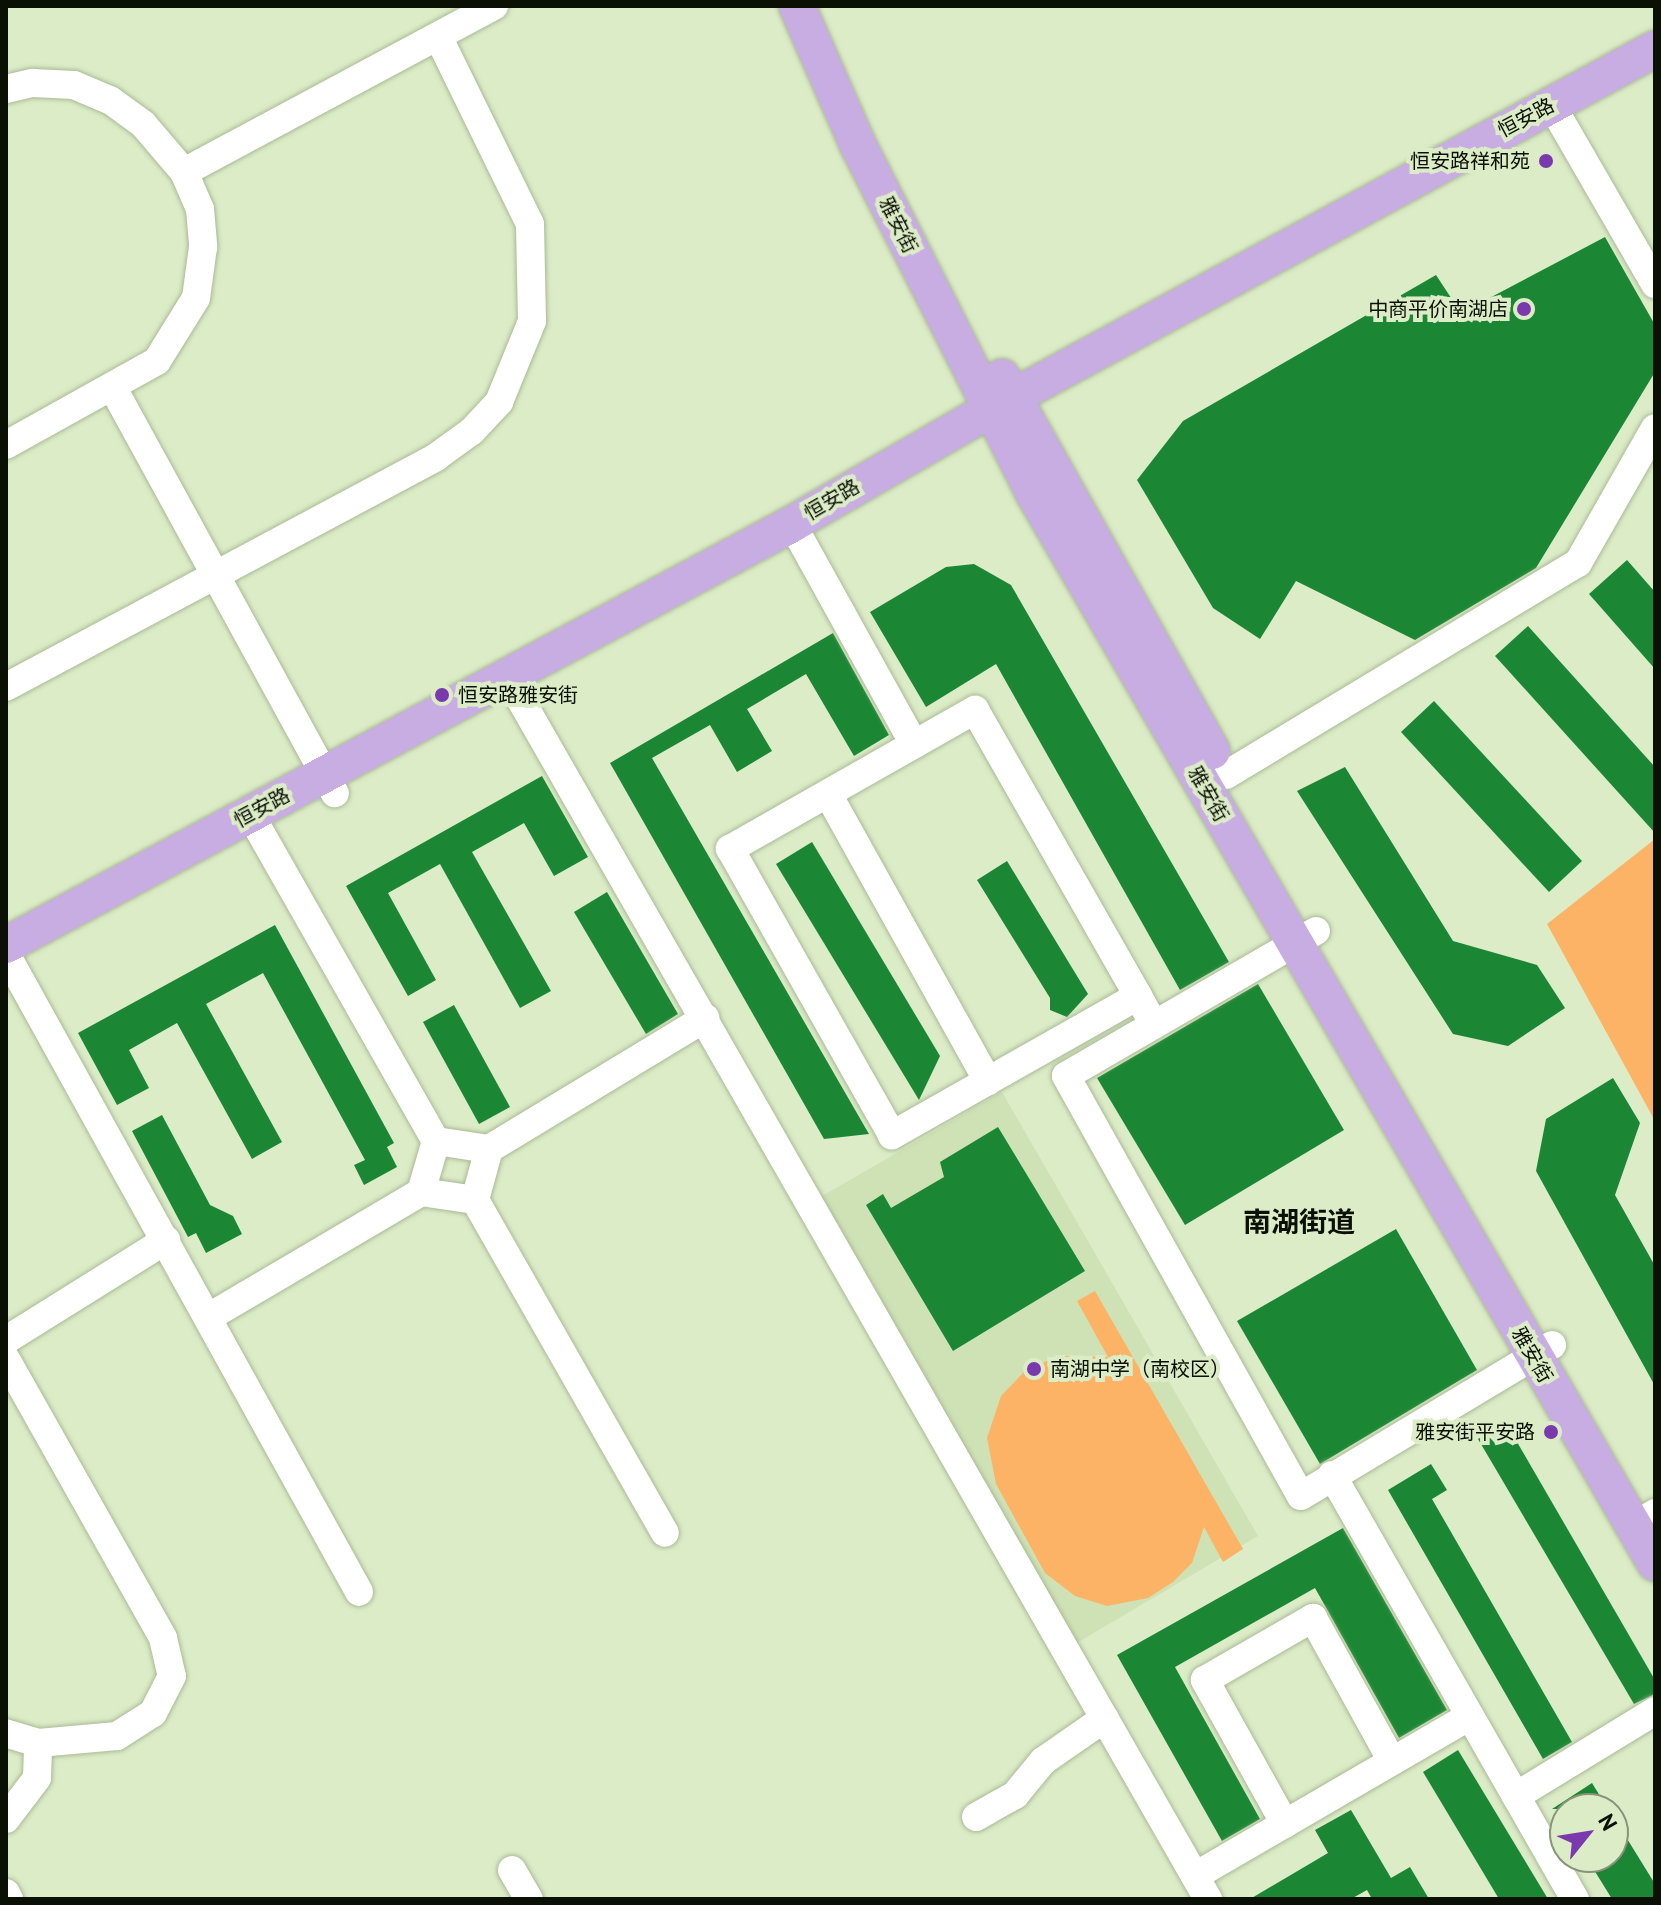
<!DOCTYPE html>
<html>
<head>
<meta charset="utf-8">
<style>
	body { margin:0 }
	#map { position:relative; width:1661px; height:1905px; overflow:hidden; background:#dcecc7; font-family:"PT Sans","Noto Sans SC",sans-serif }
	div>[style] { position:absolute }
	.built>* { inset:0; background:#cfe2b6 }
	.green>* { inset:0; background:#fcb365 }
	.building>* { inset:0; background:#1b8734 }
	.roads { filter:drop-shadow(0 0 2px #aaba96) drop-shadow(0 0 2px #aaba96) }
	.minor>* { height:28px; margin:-14px; padding:0 14px; transform-origin:14px; border-radius:14px; background:#fff }
	.major>* { height:36px; margin:-18px; padding:0 18px; transform-origin:18px; border-radius:18px; background:#c8ade2 }
	.dots>* { width:22px; height:22px; translate:-50% -50%; box-sizing:border-box; border:4px solid #dcecc7; border-radius:50% }
	span { translate:-50% -50%; white-space:nowrap; text-align:center; line-height:1.15; -webkit-text-stroke:8px #dcecc7; paint-order:stroke }
	.street-label { font-size:20px; color:#0b1004 }
	.poi-label { font-size:20px; color:#0b1004 }
	.right { translate:-100% -50%; text-align:right }
	.left { translate:0 -50%; text-align:left }
	.district-label { font-size:28px; color:#0b1004; font-weight:700 }
	.frame { position:absolute; inset:0; border:8px solid #0b1004; pointer-events:none }
	.north { position:absolute; left:1549px; top:1793px; width:80px; height:80px; box-sizing:border-box; background:#dcecc7; border:2px solid #889479; border-radius:50%; rotate:60deg; font-size:22px; font-weight:700; line-height:32px; text-align:center; color:#0b1004 }
	.north::after { content:''; display:block; margin:auto; width:28px; height:36px; background:#7a39ad; clip-path:polygon(50% 0,100% 100%,50% 72%,0 100%) }
</style>
</head>
<body>
<div id="map">
	<div class="built">
		<i style="clip-path:polygon(1002px 1092px,1258px 1536px,1065px 1650px,810px 1203px)"></i>
	</div>
	<div class="green">
		<i style="clip-path:polygon(1655px 839px,1655px 1121px,1547px 924px)"></i>
		<i style="clip-path:polygon(1095px 1291px,1243px 1549px,1223px 1562px,1204px 1527px,1192px 1563px,1173px 1582px,1148px 1598px,1107px 1606px,1075px 1596px,1045px 1573px,996px 1484px,987px 1438px,1001px 1396px,1024px 1372px,1057px 1356px,1108px 1357px,1077px 1301px)"></i>
	</div>
	<div class="building">
		<i style="clip-path:polygon(1605px 237px,1655px 325px,1655px 372px,1536px 568px,1415px 640px,1296px 581px,1260px 639px,1213px 608px,1137px 480px,1183px 421px,1436px 275px,1461px 313px)"></i>
		<i style="clip-path:polygon(1627px 560px,1655px 592px,1655px 669px,1589px 594px)"></i>
		<i style="clip-path:polygon(974px 564px,1011px 585px,1229px 962px,1180px 990px,996px 664px,926px 707px,870px 612px,946px 567px)"></i>
		<i style="clip-path:polygon(1528px 626px,1655px 767px,1655px 833px,1495px 656px)"></i>
		<i style="clip-path:polygon(833px 633px,889px 735px,854px 756px,806px 674px,747px 709px,772px 751px,737px 772px,710px 725px,652px 758px,869px 1134px,824px 1139px,610px 763px)"></i>
		<i style="clip-path:polygon(1434px 701px,1582px 861px,1549px 892px,1401px 732px)"></i>
		<i style="clip-path:polygon(1345px 767px,1453px 941px,1537px 965px,1565px 1008px,1508px 1046px,1453px 1034px,1297px 791px)"></i>
		<i style="clip-path:polygon(542px 776px,588px 857px,554px 876px,524px 823px,472px 852px,551px 991px,520px 1008px,440px 864px,388px 893px,436px 980px,408px 996px,346px 886px)"></i>
		<i style="clip-path:polygon(812px 842px,940px 1056px,919px 1100px,776px 864px)"></i>
		<i style="clip-path:polygon(1007px 861px,1088px 994px,1067px 1017px,1050px 1010px,1050px 998px,977px 880px)"></i>
		<i style="clip-path:polygon(607px 892px,678px 1014px,646px 1034px,574px 912px)"></i>
		<i style="clip-path:polygon(275px 925px,394px 1143px,387px 1147px,397px 1167px,364px 1185px,354px 1165px,365px 1160px,263px 973px,206px 1004px,282px 1142px,252px 1159px,177px 1023px,129px 1050px,149px 1088px,117px 1105px,78px 1033px)"></i>
		<i style="clip-path:polygon(1258px 984px,1344px 1130px,1185px 1225px,1097px 1078px)"></i>
		<i style="clip-path:polygon(454px 1005px,510px 1107px,479px 1124px,423px 1022px)"></i>
		<i style="clip-path:polygon(1613px 1078px,1640px 1123px,1615px 1195px,1655px 1266px,1655px 1386px,1536px 1171px,1546px 1119px)"></i>
		<i style="clip-path:polygon(162px 1115px,210px 1205px,233px 1216px,242px 1234px,206px 1253px,196px 1233px,188px 1237px,132px 1131px)"></i>
		<i style="clip-path:polygon(998px 1127px,1085px 1271px,953px 1351px,866px 1205px,883px 1194px,891px 1208px,944px 1177px,940px 1162px)"></i>
		<i style="clip-path:polygon(1396px 1229px,1477px 1370px,1320px 1464px,1237px 1321px)"></i>
		<i style="clip-path:polygon(1506px 1423px,1655px 1680px,1655px 1694px,1634px 1704px,1478px 1439px)"></i>
		<i style="clip-path:polygon(1431px 1464px,1447px 1490px,1432px 1499px,1572px 1742px,1543px 1759px,1388px 1490px)"></i>
		<i style="clip-path:polygon(1343px 1528px,1447px 1710px,1399px 1738px,1315px 1588px,1175px 1667px,1260px 1819px,1222px 1841px,1117px 1655px)"></i>
		<i style="clip-path:polygon(1458px 1750px,1548px 1899px,1499px 1899px,1423px 1772px)"></i>
		<i style="clip-path:polygon(1592px 1783px,1608px 1809px,1552px 1809px)"></i>
		<i style="clip-path:polygon(1351px 1810px,1391px 1878px,1410px 1867px,1429px 1899px,1372px 1899px,1367px 1890px,1351px 1899px,1250px 1899px,1328px 1853px,1315px 1830px)"></i>
		<i style="clip-path:polygon(1613px 1816px,1655px 1884px,1655px 1899px,1612px 1899px,1586px 1857px,1613px 1857px)"></i>
	</div>
	<div class="roads">
		<div class="minor">
			<i style="left:6px;top:89px;width:28px;rotate:-13deg"></i>
			<i style="left:33px;top:83px;width:41px;rotate:2.8deg"></i>
			<i style="left:74px;top:85px;width:39px;rotate:23deg"></i>
			<i style="left:110px;top:100px;width:41px;rotate:36deg"></i>
			<i style="left:143px;top:124px;width:63px;rotate:49.5deg"></i>
			<i style="left:184px;top:172px;width:40px;rotate:66.6deg"></i>
			<i style="left:200px;top:209px;width:38px;rotate:85deg"></i>
			<i style="left:203px;top:247px;width:51px;rotate:97.8deg"></i>
			<i style="left:196px;top:298px;width:74px;rotate:121.8deg"></i>
			<i style="left:157px;top:361px;width:173px;rotate:150.9deg"></i>
			<i style="left:1551px;top:104px;width:208px;rotate:60deg"></i>
			<i style="left:184px;top:172px;width:352px;rotate:-28.2deg"></i>
			<i style="left:113px;top:388px;width:462px;rotate:61.3deg"></i>
			<i style="left:792px;top:524px;width:252px;rotate:61deg"></i>
			<i style="left:507px;top:676px;width:1410px;rotate:60.18deg"></i>
			<i style="left:6px;top:687px;width:488px;rotate:-28.1deg"></i>
			<i style="left:436px;top:457px;width:44px;rotate:-35.8deg"></i>
			<i style="left:472px;top:431px;width:40px;rotate:-47deg"></i>
			<i style="left:499px;top:402px;width:87px;rotate:-67.8deg"></i>
			<i style="left:532px;top:321px;width:97px;rotate:-91.2deg"></i>
			<i style="left:530px;top:224px;width:207px;rotate:-116.1deg"></i>
			<i style="left:1226px;top:775px;width:411px;rotate:-31.1deg"></i>
			<i style="left:1578px;top:563px;width:155px;rotate:-60.3deg"></i>
			<i style="left:828px;top:794px;width:329px;rotate:60.9deg"></i>
			<i style="left:250px;top:814px;width:376px;rotate:60.4deg"></i>
			<i style="left:436px;top:1141px;width:53px;rotate:106.4deg"></i>
			<i style="left:1316px;top:931px;width:289px;rotate:149.9deg"></i>
			<i style="left:1066px;top:1076px;width:481px;rotate:60.8deg"></i>
			<i style="left:1301px;top:1496px;width:293px;rotate:-31deg"></i>
			<i style="left:6px;top:954px;width:729px;rotate:61.04deg"></i>
			<i style="left:1138px;top:996px;width:283px;rotate:150.5deg"></i>
			<i style="left:892px;top:1135px;width:329px;rotate:-119.5deg"></i>
			<i style="left:730px;top:849px;width:282px;rotate:-29.6deg"></i>
			<i style="left:975px;top:710px;width:329px;rotate:60.3deg"></i>
			<i style="left:1138px;top:996px;width:33px;rotate:61deg"></i>
			<i style="left:436px;top:1141px;width:54px;rotate:8.6deg"></i>
			<i style="left:489px;top:1149px;width:253px;rotate:-31.2deg"></i>
			<i style="left:489px;top:1149px;width:53px;rotate:105.4deg"></i>
			<i style="left:475px;top:1200px;width:383px;rotate:60.3deg"></i>
			<i style="left:209px;top:1317px;width:246px;rotate:-30.5deg"></i>
			<i style="left:421px;top:1192px;width:55px;rotate:8.4deg"></i>
			<i style="left:6px;top:1340px;width:189px;rotate:-32deg"></i>
			<i style="left:6px;top:1359px;width:320px;rotate:60.6deg"></i>
			<i style="left:163px;top:1638px;width:39px;rotate:77deg"></i>
			<i style="left:172px;top:1676px;width:42px;rotate:117.2deg"></i>
			<i style="left:153px;top:1713px;width:43px;rotate:147.4deg"></i>
			<i style="left:117px;top:1736px;width:79px;rotate:174.9deg"></i>
			<i style="left:38px;top:1743px;width:34px;rotate:-163deg"></i>
			<i style="left:1332px;top:1475px;width:489px;rotate:60.2deg"></i>
			<i style="left:1650px;top:1516px;width:6px;rotate:-31deg"></i>
			<i style="left:1516px;top:1796px;width:163px;rotate:-31.4deg"></i>
			<i style="left:976px;top:1817px;width:45px;rotate:-29.4deg"></i>
			<i style="left:1015px;top:1795px;width:44px;rotate:-50.5deg"></i>
			<i style="left:1043px;top:1761px;width:75px;rotate:-34.7deg"></i>
			<i style="left:6px;top:1819px;width:51px;rotate:-52.9deg"></i>
			<i style="left:37px;top:1778px;width:35px;rotate:-88deg"></i>
			<i style="left:1285px;top:1824px;width:165px;rotate:-119.1deg"></i>
			<i style="left:1205px;top:1680px;width:125px;rotate:-29.9deg"></i>
			<i style="left:1313px;top:1618px;width:163px;rotate:61.1deg"></i>
			<i style="left:512px;top:1870px;width:34px;rotate:60deg"></i>
			<i style="left:1195px;top:1876px;width:318px;rotate:-30.2deg"></i>
			<i style="left:6px;top:1893px;width:7px;rotate:63deg"></i>
		</div>
		<div class="major">
			<i style="left:797px;top:6px;width:152px;rotate:66.3deg"></i>
			<i style="left:858px;top:145px;width:389px;rotate:63.2deg"></i>
			<i style="left:1033px;top:492px;width:1239px;rotate:59.85deg"></i>
			<i style="left:1002px;top:377px;width:429px;rotate:60.7deg"></i>
			<i style="left:6px;top:945px;width:892px;rotate:-28.17deg"></i>
			<i style="left:792px;top:524px;width:230px;rotate:-30deg"></i>
			<i style="left:991px;top:409px;width:755px;rotate:-28.47deg"></i>
		</div>
	</div>
	<div class="dots">
		<i style="left:1546px;top:161px;background:#7a39ad"></i>
		<i style="left:1524px;top:309px;background:#7a39ad"></i>
		<i style="left:442px;top:695px;background:#7a39ad"></i>
		<i style="left:1034px;top:1369px;background:#7a39ad"></i>
		<i style="left:1551px;top:1432px;background:#7a39ad"></i>
	</div>
	<div class="street-label">
		<span style="left:1526px;top:118px;rotate:-28deg">恒安路</span>
		<span style="left:898px;top:225px;rotate:63deg">雅安街</span>
		<span style="left:832px;top:500px;rotate:-30deg">恒安路</span>
		<span style="left:1208px;top:794px;rotate:60deg">雅安街</span>
		<span style="left:262px;top:808px;rotate:-28deg">恒安路</span>
		<span style="left:1532px;top:1355px;rotate:60deg">雅安街</span>
	</div>
	<div class="poi-label">
		<span class="right" style="left:1530px;top:161px">恒安路祥和苑</span>
		<span class="right" style="left:1508px;top:309px">中商平价南湖店</span>
		<span class="left" style="left:458px;top:695px">恒安路雅安街</span>
		<span class="left" style="left:1050px;top:1369px">南湖中学（南校区）</span>
		<span class="right" style="left:1535px;top:1432px">雅安街平安路</span>
	</div>
	<div class="district-label">
		<span style="left:1299px;top:1222px">南湖街道</span>
	</div>
	<div class="frame"></div>
	<div class="north">N</div>
</div>
</body>
</html>
